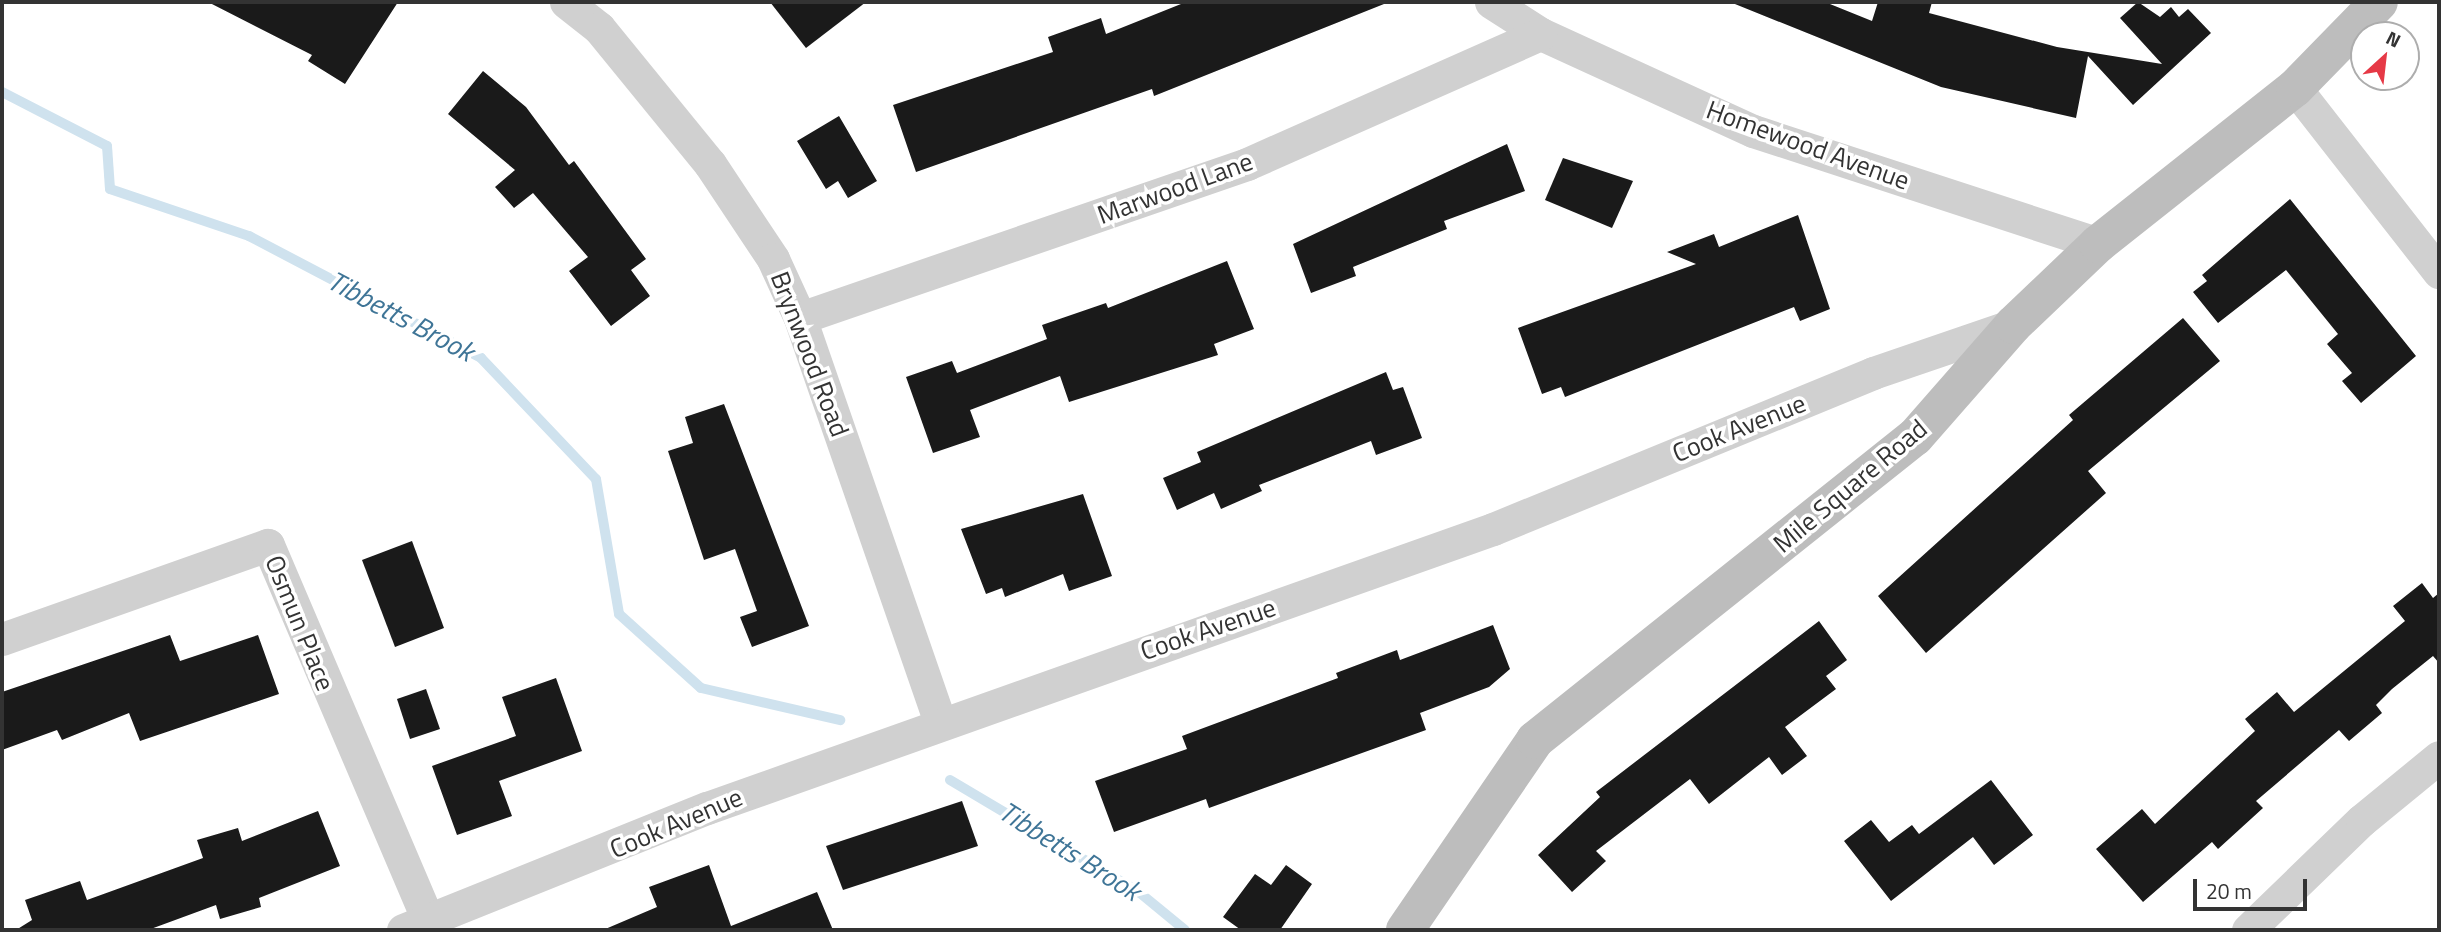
<!DOCTYPE html>
<html>
<head>
<meta charset="utf-8">
<style>
	body { margin:0 }
	#map { position:relative; width:2441px; height:932px; overflow:hidden; background:#fff; font-family:"Titillium Web",sans-serif }
	div>[style] { position:absolute }
	.stream>* { height:10px; margin:-5px; padding:0 5px; transform-origin:5px; border-radius:5px; background:#cfe2ee }
	.building>* { inset:0; background:#1a1a1a }
	.street>* { height:33px; margin:-16.5px; padding:0 16.5px; transform-origin:16.5px; border-radius:16.5px; background:#d0d0d0 }
	.secondary>* { height:38px; margin:-19px; padding:0 19px; transform-origin:19px; border-radius:19px; background:#bdbdbd }
	span { translate:-50% -50%; white-space:nowrap; text-align:center; line-height:1.15; -webkit-text-stroke:7px #fff; paint-order:stroke }
	.street-label { font-size:26px; color:#333 }
	.water-label { font-size:28px; color:#3f7597; font-style:italic }
	.frame { position:absolute; inset:0; border:4px solid #333; pointer-events:none }
	.north { position:absolute; left:2350px; top:21px; width:70px; height:70px; box-sizing:border-box; background:#fff; border:2px solid #adadad; border-radius:50%; rotate:27deg; font-size:19px; font-weight:700; line-height:28px; text-align:center; color:#333 }
	.north::after { content:''; display:block; margin:auto; width:24px; height:32px; background:#e63946; clip-path:polygon(50% 0,100% 100%,50% 72%,0 100%) }
	.scale { position:absolute; left:2193px; top:879px; width:114px; height:32px; box-sizing:border-box; border:4px solid #333; border-top:0; padding-left:9px; font-size:21px; line-height:24px; white-space:nowrap; color:#333; -webkit-text-stroke:5px #fff; paint-order:stroke }
</style>
</head>
<body>
<div id="map">
	<div class="stream">
		<i style="left:2px;top:92px;width:118px;rotate:27.2deg"></i>
		<i style="left:107px;top:146px;width:43px;rotate:86deg"></i>
		<i style="left:110px;top:189px;width:147px;rotate:18.7deg"></i>
		<i style="left:249px;top:236px;width:262px;rotate:27.7deg"></i>
		<i style="left:481px;top:358px;width:167px;rotate:46.5deg"></i>
		<i style="left:596px;top:479px;width:137px;rotate:80.3deg"></i>
		<i style="left:619px;top:614px;width:110px;rotate:42.1deg"></i>
		<i style="left:701px;top:688px;width:143px;rotate:13deg"></i>
		<i style="left:950px;top:780px;width:221px;rotate:30.7deg"></i>
		<i style="left:1140px;top:893px;width:58px;rotate:39.4deg"></i>
	</div>
	<div class="building">
		<i style="clip-path:polygon(208px 2px,398px 2px,345px 84px,308px 61px,312px 55px)"></i>
		<i style="clip-path:polygon(770px 2px,866px 2px,806px 48px)"></i>
		<i style="clip-path:polygon(1186px 2px,1384px 4px,1154px 96px,1152px 89px,916px 172px,893px 105px,1053px 52px,1048px 37px,1101px 18px,1106px 34px)"></i>
		<i style="clip-path:polygon(1730px 2px,1825px 2px,1872px 21px,1878px 2px,1932px 2px,1929px 13px,2057px 47px,2162px 64px,2120px 18px,2138px 2px,2160px 17px,2171px 7px,2179px 17px,2188px 9px,2211px 33px,2133px 105px,2088px 56px,2076px 118px,1941px 87px)"></i>
		<i style="clip-path:polygon(483px 71px,526px 107px,569px 165px,574px 161px,646px 259px,631px 270px,650px 296px,611px 326px,569px 271px,588px 257px,533px 193px,514px 208px,495px 187px,515px 170px,448px 114px)"></i>
		<i style="clip-path:polygon(839px 116px,877px 181px,848px 198px,838px 181px,826px 189px,797px 141px)"></i>
		<i style="clip-path:polygon(1507px 144px,1525px 191px,1444px 221px,1447px 229px,1353px 267px,1356px 276px,1311px 293px,1293px 244px)"></i>
		<i style="clip-path:polygon(1563px 158px,1633px 181px,1612px 228px,1545px 200px)"></i>
		<i style="clip-path:polygon(2290px 199px,2416px 356px,2361px 403px,2342px 381px,2352px 373px,2327px 344px,2338px 334px,2286px 270px,2218px 323px,2193px 292px,2207px 281px,2202px 275px)"></i>
		<i style="clip-path:polygon(1798px 215px,1830px 309px,1800px 321px,1794px 307px,1565px 397px,1561px 387px,1542px 394px,1518px 328px,1696px 264px,1667px 252px,1714px 234px,1719px 247px)"></i>
		<i style="clip-path:polygon(1227px 261px,1254px 329px,1214px 344px,1218px 355px,1069px 402px,1060px 376px,970px 410px,980px 437px,933px 453px,906px 377px,952px 361px,957px 373px,1047px 339px,1042px 325px,1106px 303px,1108px 308px)"></i>
		<i style="clip-path:polygon(2183px 318px,2220px 361px,2088px 471px,2106px 493px,1926px 653px,1878px 596px,2073px 420px,2069px 415px)"></i>
		<i style="clip-path:polygon(1386px 372px,1393px 390px,1403px 387px,1422px 438px,1376px 455px,1371px 441px,1259px 485px,1262px 491px,1221px 509px,1214px 493px,1177px 510px,1163px 478px,1201px 462px,1197px 452px)"></i>
		<i style="clip-path:polygon(724px 404px,809px 626px,752px 647px,740px 617px,757px 611px,735px 549px,704px 560px,668px 451px,693px 443px,685px 417px)"></i>
		<i style="clip-path:polygon(1083px 494px,1112px 576px,1069px 591px,1063px 574px,1005px 597px,1002px 588px,986px 594px,961px 529px)"></i>
		<i style="clip-path:polygon(412px 541px,444px 628px,395px 647px,362px 560px)"></i>
		<i style="clip-path:polygon(2422px 583px,2433px 598px,2439px 593px,2439px 663px,2433px 656px,2392px 689px,2376px 705px,2382px 713px,2349px 741px,2339px 730px,2256px 801px,2263px 808px,2218px 849px,2212px 842px,2143px 902px,2096px 849px,2142px 809px,2155px 824px,2255px 731px,2245px 719px,2277px 692px,2294px 712px,2405px 621px,2393px 606px)"></i>
		<i style="clip-path:polygon(1819px 621px,1847px 660px,1826px 676px,1836px 689px,1785px 727px,1807px 756px,1782px 775px,1769px 757px,1709px 804px,1690px 779px,1596px 851px,1606px 861px,1572px 892px,1538px 855px,1600px 797px,1596px 792px)"></i>
		<i style="clip-path:polygon(1493px 625px,1510px 669px,1489px 687px,1420px 713px,1426px 730px,1209px 808px,1206px 799px,1114px 832px,1095px 781px,1187px 749px,1182px 736px,1338px 678px,1336px 673px,1397px 650px,1400px 660px)"></i>
		<i style="clip-path:polygon(170px 635px,180px 661px,258px 635px,279px 694px,140px 741px,129px 713px,62px 740px,57px 730px,2px 750px,2px 692px)"></i>
		<i style="clip-path:polygon(556px 678px,582px 751px,499px 781px,512px 816px,457px 835px,432px 766px,516px 736px,502px 697px)"></i>
		<i style="clip-path:polygon(426px 689px,440px 729px,410px 739px,397px 699px)"></i>
		<i style="clip-path:polygon(1991px 780px,2033px 835px,1994px 865px,1973px 837px,1891px 901px,1844px 841px,1871px 820px,1889px 842px,1912px 825px,1919px 834px)"></i>
		<i style="clip-path:polygon(962px 801px,978px 846px,843px 890px,826px 846px)"></i>
		<i style="clip-path:polygon(318px 811px,340px 866px,259px 898px,261px 907px,220px 919px,216px 905px,148px 930px,16px 930px,32px 920px,25px 900px,80px 881px,87px 900px,203px 858px,197px 840px,238px 828px,242px 841px)"></i>
		<i style="clip-path:polygon(709px 865px,731px 926px,817px 892px,833px 930px,603px 930px,657px 907px,649px 887px)"></i>
		<i style="clip-path:polygon(1286px 865px,1312px 884px,1280px 930px,1241px 930px,1223px 917px,1255px 874px,1271px 885px)"></i>
	</div>
	<div class="street">
		<i style="left:566px;top:2px;width:42px;rotate:38.2deg"></i>
		<i style="left:599px;top:28px;width:176px;rotate:50.8deg"></i>
		<i style="left:710px;top:164px;width:114px;rotate:56.4deg"></i>
		<i style="left:773px;top:259px;width:65px;rotate:65.4deg"></i>
		<i style="left:800px;top:318px;width:429px;rotate:70.9deg"></i>
		<i style="left:1491px;top:2px;width:59px;rotate:32.6deg"></i>
		<i style="left:1541px;top:34px;width:233px;rotate:24.6deg"></i>
		<i style="left:1753px;top:131px;width:363px;rotate:18.1deg"></i>
		<i style="left:2295px;top:88px;width:234px;rotate:52deg"></i>
		<i style="left:800px;top:318px;width:473px;rotate:-19deg"></i>
		<i style="left:1247px;top:164px;width:321px;rotate:-23.9deg"></i>
		<i style="left:2px;top:639px;width:282px;rotate:-19.5deg"></i>
		<i style="left:268px;top:545px;width:409px;rotate:66.9deg"></i>
		<i style="left:403px;top:930px;width:328px;rotate:-21.9deg"></i>
		<i style="left:707px;top:808px;width:834px;rotate:-19.54deg"></i>
		<i style="left:1493px;top:529px;width:411px;rotate:-22.3deg"></i>
		<i style="left:1873px;top:373px;width:148px;rotate:-18.9deg"></i>
		<i style="left:2248px;top:930px;width:158px;rotate:-44deg"></i>
		<i style="left:2362px;top:820px;width:99px;rotate:-39.3deg"></i>
	</div>
	<div class="secondary">
		<i style="left:1405px;top:930px;width:230px;rotate:-55.6deg"></i>
		<i style="left:1535px;top:740px;width:486px;rotate:-38.6deg"></i>
		<i style="left:1915px;top:437px;width:149px;rotate:-48.8deg"></i>
		<i style="left:2013px;top:325px;width:117px;rotate:-43.6deg"></i>
		<i style="left:2098px;top:244px;width:251px;rotate:-38.4deg"></i>
		<i style="left:2295px;top:88px;width:120px;rotate:-45.7deg"></i>
	</div>
	<div class="street-label">
		<span style="left:1808px;top:145px;rotate:20deg">Homewood Avenue</span>
		<span style="left:1175px;top:188px;rotate:-20deg">Marwood Lane</span>
		<span style="left:810px;top:354px;rotate:69deg">Brynwood Road</span>
		<span style="left:1739px;top:428px;rotate:-22deg">Cook Avenue</span>
		<span style="left:1850px;top:486px;rotate:-40deg">Mile Square Road</span>
		<span style="left:300px;top:623px;rotate:68deg">Osmun Place</span>
		<span style="left:1208px;top:629px;rotate:-19deg">Cook Avenue</span>
		<span style="left:676px;top:823px;rotate:-23deg">Cook Avenue</span>
	</div>
	<div class="water-label">
		<span style="left:401px;top:316px;rotate:28deg">Tibbetts Brook</span>
		<span style="left:1070px;top:851px;rotate:32deg">Tibbetts Brook</span>
	</div>
	<div class="frame"></div>
	<div class="north">N</div>
	<div class="scale">20 m</div>
</div>
</body>
</html>
